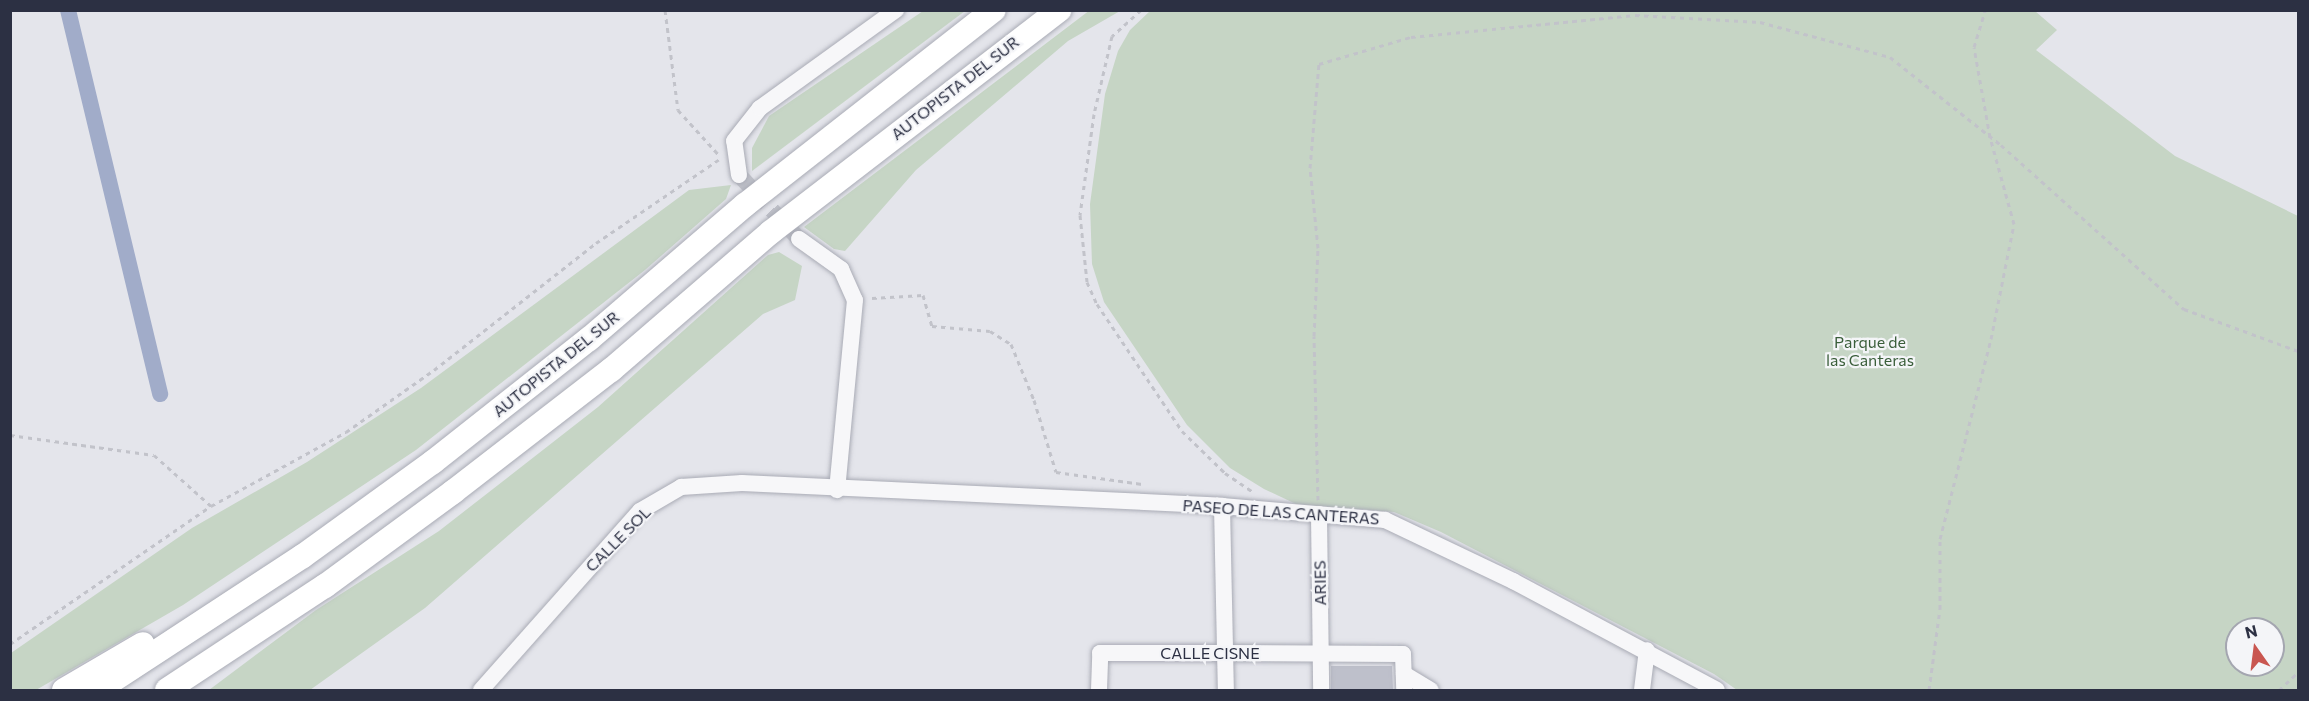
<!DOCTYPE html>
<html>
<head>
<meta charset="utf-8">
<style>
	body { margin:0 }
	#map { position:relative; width:2309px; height:701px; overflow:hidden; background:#e4e5eb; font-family:Commissioner,sans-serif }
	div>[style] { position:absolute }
	.green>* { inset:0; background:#c6d5c5 }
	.canal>* { height:16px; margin:-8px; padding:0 8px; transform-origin:8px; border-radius:8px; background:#a1acc9 }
	.building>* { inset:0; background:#bec0cb }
	.minor-tunnel>* { height:16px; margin-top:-8px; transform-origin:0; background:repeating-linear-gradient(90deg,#bfc1c9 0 16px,transparent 0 24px) }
	.path>* { height:3px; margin-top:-1.5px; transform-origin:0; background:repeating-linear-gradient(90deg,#c2c3ca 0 4.5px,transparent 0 9px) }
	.roads { filter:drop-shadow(0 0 2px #a9abb5) drop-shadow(0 0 2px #a9abb5) }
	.minor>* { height:16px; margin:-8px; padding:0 8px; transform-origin:8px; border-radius:8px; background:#f7f7f9 }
	.highway>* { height:24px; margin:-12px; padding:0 12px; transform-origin:12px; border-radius:12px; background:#fff }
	span { translate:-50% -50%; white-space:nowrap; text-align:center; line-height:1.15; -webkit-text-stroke:4.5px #f4f5f8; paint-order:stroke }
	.street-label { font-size:16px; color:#2c3043 }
	.park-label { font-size:16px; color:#3a5e3a }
	.frame { position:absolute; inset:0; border:12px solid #2c3043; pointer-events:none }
	.north { position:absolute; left:2225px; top:617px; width:60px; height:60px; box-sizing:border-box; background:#f4f5f8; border:2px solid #a4a6b0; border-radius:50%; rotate:346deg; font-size:16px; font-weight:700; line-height:24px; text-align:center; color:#2c3043 }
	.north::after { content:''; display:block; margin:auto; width:21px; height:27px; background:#c95650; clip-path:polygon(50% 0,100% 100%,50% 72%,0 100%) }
</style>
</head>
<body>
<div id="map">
	<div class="green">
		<i style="clip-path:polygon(1090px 10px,1120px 11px,1068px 41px,916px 170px,845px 251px,834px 249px,804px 227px)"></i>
		<i style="clip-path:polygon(923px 11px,965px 11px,752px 171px,752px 148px,769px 116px)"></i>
		<i style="clip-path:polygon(evenodd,1150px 11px,2035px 11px,2057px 30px,2036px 50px,2175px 156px,2298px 216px,2298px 690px,1737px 690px,1714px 674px,1441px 532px,1394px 512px,1296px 504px,1264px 489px,1230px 468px,1187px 425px,1104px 302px,1092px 264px,1090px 204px,1105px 94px,1118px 51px,1130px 30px,1150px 11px,2237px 629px,2273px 629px,2273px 665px,2237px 665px,2237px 629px)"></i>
		<i style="clip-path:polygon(731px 185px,726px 199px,645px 270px,416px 450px,183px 605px,36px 690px,11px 690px,11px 653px,192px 528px,307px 462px,421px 388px,689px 190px)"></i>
		<i style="clip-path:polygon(779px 252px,802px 266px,795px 300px,763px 314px,425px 608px,310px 690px,209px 690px,316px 610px,439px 531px,598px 407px,768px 255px)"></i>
	</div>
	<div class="canal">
		<i style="left:68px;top:10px;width:395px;rotate:76.5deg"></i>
	</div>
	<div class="building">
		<i style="clip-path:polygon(1331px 666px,1392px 666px,1393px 690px,1331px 690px)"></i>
	</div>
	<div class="minor-tunnel">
		<i style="left:739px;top:175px;width:88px;rotate:46.8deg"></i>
	</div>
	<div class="path">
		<i style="left:665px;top:10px;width:101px;rotate:82.6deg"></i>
		<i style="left:678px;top:110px;width:61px;rotate:47.7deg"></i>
		<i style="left:1141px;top:10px;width:39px;rotate:138deg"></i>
		<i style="left:1112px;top:36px;width:80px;rotate:103deg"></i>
		<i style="left:1094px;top:114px;width:102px;rotate:97.9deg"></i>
		<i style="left:1080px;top:215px;width:67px;rotate:84deg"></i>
		<i style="left:1087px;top:282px;width:24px;rotate:66deg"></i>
		<i style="left:1097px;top:304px;width:153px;rotate:56.2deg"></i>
		<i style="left:1182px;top:431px;width:60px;rotate:44.3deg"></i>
		<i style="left:1225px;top:473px;width:34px;rotate:34deg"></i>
		<i style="left:872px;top:298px;width:51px;rotate:-3.4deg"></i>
		<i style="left:923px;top:295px;width:32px;rotate:74deg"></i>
		<i style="left:932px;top:326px;width:58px;rotate:4.9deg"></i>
		<i style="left:990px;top:331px;width:25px;rotate:32deg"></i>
		<i style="left:1011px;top:344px;width:61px;rotate:67.7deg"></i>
		<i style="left:1034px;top:400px;width:75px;rotate:73deg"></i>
		<i style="left:1056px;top:472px;width:87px;rotate:7.9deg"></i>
		<i style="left:10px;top:435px;width:145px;rotate:7.9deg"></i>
		<i style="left:154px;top:455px;width:76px;rotate:41.8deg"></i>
		<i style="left:1318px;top:500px;width:164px;rotate:-91.4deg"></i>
		<i style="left:1314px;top:336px;width:88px;rotate:-87.4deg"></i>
		<i style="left:1318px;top:248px;width:80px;rotate:-95.7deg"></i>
		<i style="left:1310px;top:168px;width:104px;rotate:-85.1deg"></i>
		<i style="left:1319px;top:64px;width:96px;rotate:-16.4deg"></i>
		<i style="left:1411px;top:37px;width:225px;rotate:-5.6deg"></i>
		<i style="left:1635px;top:15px;width:125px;rotate:3.2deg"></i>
		<i style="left:1760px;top:22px;width:135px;rotate:15.1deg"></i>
		<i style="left:1890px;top:57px;width:142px;rotate:38.4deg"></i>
		<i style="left:2001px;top:145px;width:246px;rotate:41.9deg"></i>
		<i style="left:2184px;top:309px;width:121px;rotate:20.2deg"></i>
		<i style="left:10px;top:644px;width:244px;rotate:-34.5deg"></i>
		<i style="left:211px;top:506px;width:154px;rotate:-28.7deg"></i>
		<i style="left:346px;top:432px;width:108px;rotate:-35.2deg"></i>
		<i style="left:434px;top:370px;width:206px;rotate:-38.1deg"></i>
		<i style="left:596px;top:243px;width:151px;rotate:-34.2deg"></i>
		<i style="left:1929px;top:690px;width:82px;rotate:-82.3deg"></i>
		<i style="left:1940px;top:609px;width:70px;rotate:-90deg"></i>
		<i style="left:1940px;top:539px;width:206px;rotate:-75.7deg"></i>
		<i style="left:1991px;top:339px;width:117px;rotate:-78.7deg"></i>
		<i style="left:2014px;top:224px;width:90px;rotate:-105.4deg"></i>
		<i style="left:1990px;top:137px;width:91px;rotate:-100.1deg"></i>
		<i style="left:1974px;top:47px;width:39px;rotate:-73deg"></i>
		<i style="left:2279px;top:690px;width:26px;rotate:-43deg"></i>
	</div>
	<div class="roads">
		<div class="minor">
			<i style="left:739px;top:175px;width:34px;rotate:-98deg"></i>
			<i style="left:734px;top:141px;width:42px;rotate:-51.8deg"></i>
			<i style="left:760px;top:108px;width:168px;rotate:-35.8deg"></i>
			<i style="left:799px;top:239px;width:52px;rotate:35.5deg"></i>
			<i style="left:841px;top:269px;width:34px;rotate:66deg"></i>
			<i style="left:855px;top:300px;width:191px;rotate:95.4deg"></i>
			<i style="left:1222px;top:506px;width:184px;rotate:88.8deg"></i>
			<i style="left:1319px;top:514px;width:176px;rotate:89.3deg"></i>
			<i style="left:1404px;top:674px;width:31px;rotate:31deg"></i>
			<i style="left:481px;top:690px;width:239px;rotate:-48.4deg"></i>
			<i style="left:640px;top:511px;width:48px;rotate:-30.3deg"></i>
			<i style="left:681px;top:487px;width:61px;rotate:-3.8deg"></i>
			<i style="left:742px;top:483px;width:481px;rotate:2.7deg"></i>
			<i style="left:1222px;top:506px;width:164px;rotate:4.9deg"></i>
			<i style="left:1385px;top:520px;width:142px;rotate:25.5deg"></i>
			<i style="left:1513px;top:581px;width:231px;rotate:28.1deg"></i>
			<i style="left:1099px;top:690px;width:37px;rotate:-88deg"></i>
			<i style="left:1100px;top:653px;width:126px"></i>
			<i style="left:1226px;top:653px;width:177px;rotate:0.3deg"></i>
			<i style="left:1403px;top:654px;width:36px;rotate:88deg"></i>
			<i style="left:1642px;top:690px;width:40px;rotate:-82.9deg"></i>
		</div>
		<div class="highway">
			<i style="left:64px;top:690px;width:91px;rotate:-30.2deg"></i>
			<i style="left:98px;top:690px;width:245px;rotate:-33.2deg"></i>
			<i style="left:303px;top:556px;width:160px;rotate:-35.9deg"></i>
			<i style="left:433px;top:462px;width:199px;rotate:-38.3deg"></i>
			<i style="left:589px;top:339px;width:206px;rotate:-40.7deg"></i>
			<i style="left:745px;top:205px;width:316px;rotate:-38.1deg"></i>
			<i style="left:167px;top:690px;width:189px;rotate:-33.4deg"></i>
			<i style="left:325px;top:586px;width:159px;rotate:-36.3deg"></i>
			<i style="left:453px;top:492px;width:200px;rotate:-37.7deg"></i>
			<i style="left:611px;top:370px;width:211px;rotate:-40.8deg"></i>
			<i style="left:771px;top:232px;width:364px;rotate:-37.6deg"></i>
		</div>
	</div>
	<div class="street-label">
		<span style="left:955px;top:88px;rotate:-38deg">AUTOPISTA DEL SUR</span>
		<span style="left:556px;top:364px;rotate:-39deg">AUTOPISTA DEL SUR</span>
		<span style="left:1281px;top:512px;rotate:4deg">PASEO DE LAS CANTERAS</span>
		<span style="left:618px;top:539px;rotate:-45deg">CALLE SOL</span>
		<span style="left:1320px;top:583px;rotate:-91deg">ARIES</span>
		<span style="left:1210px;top:653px">CALLE CISNE</span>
	</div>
	<div class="park-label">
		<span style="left:1870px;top:351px">Parque de<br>las Canteras</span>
	</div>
	<div class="frame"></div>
	<div class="north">N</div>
</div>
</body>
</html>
